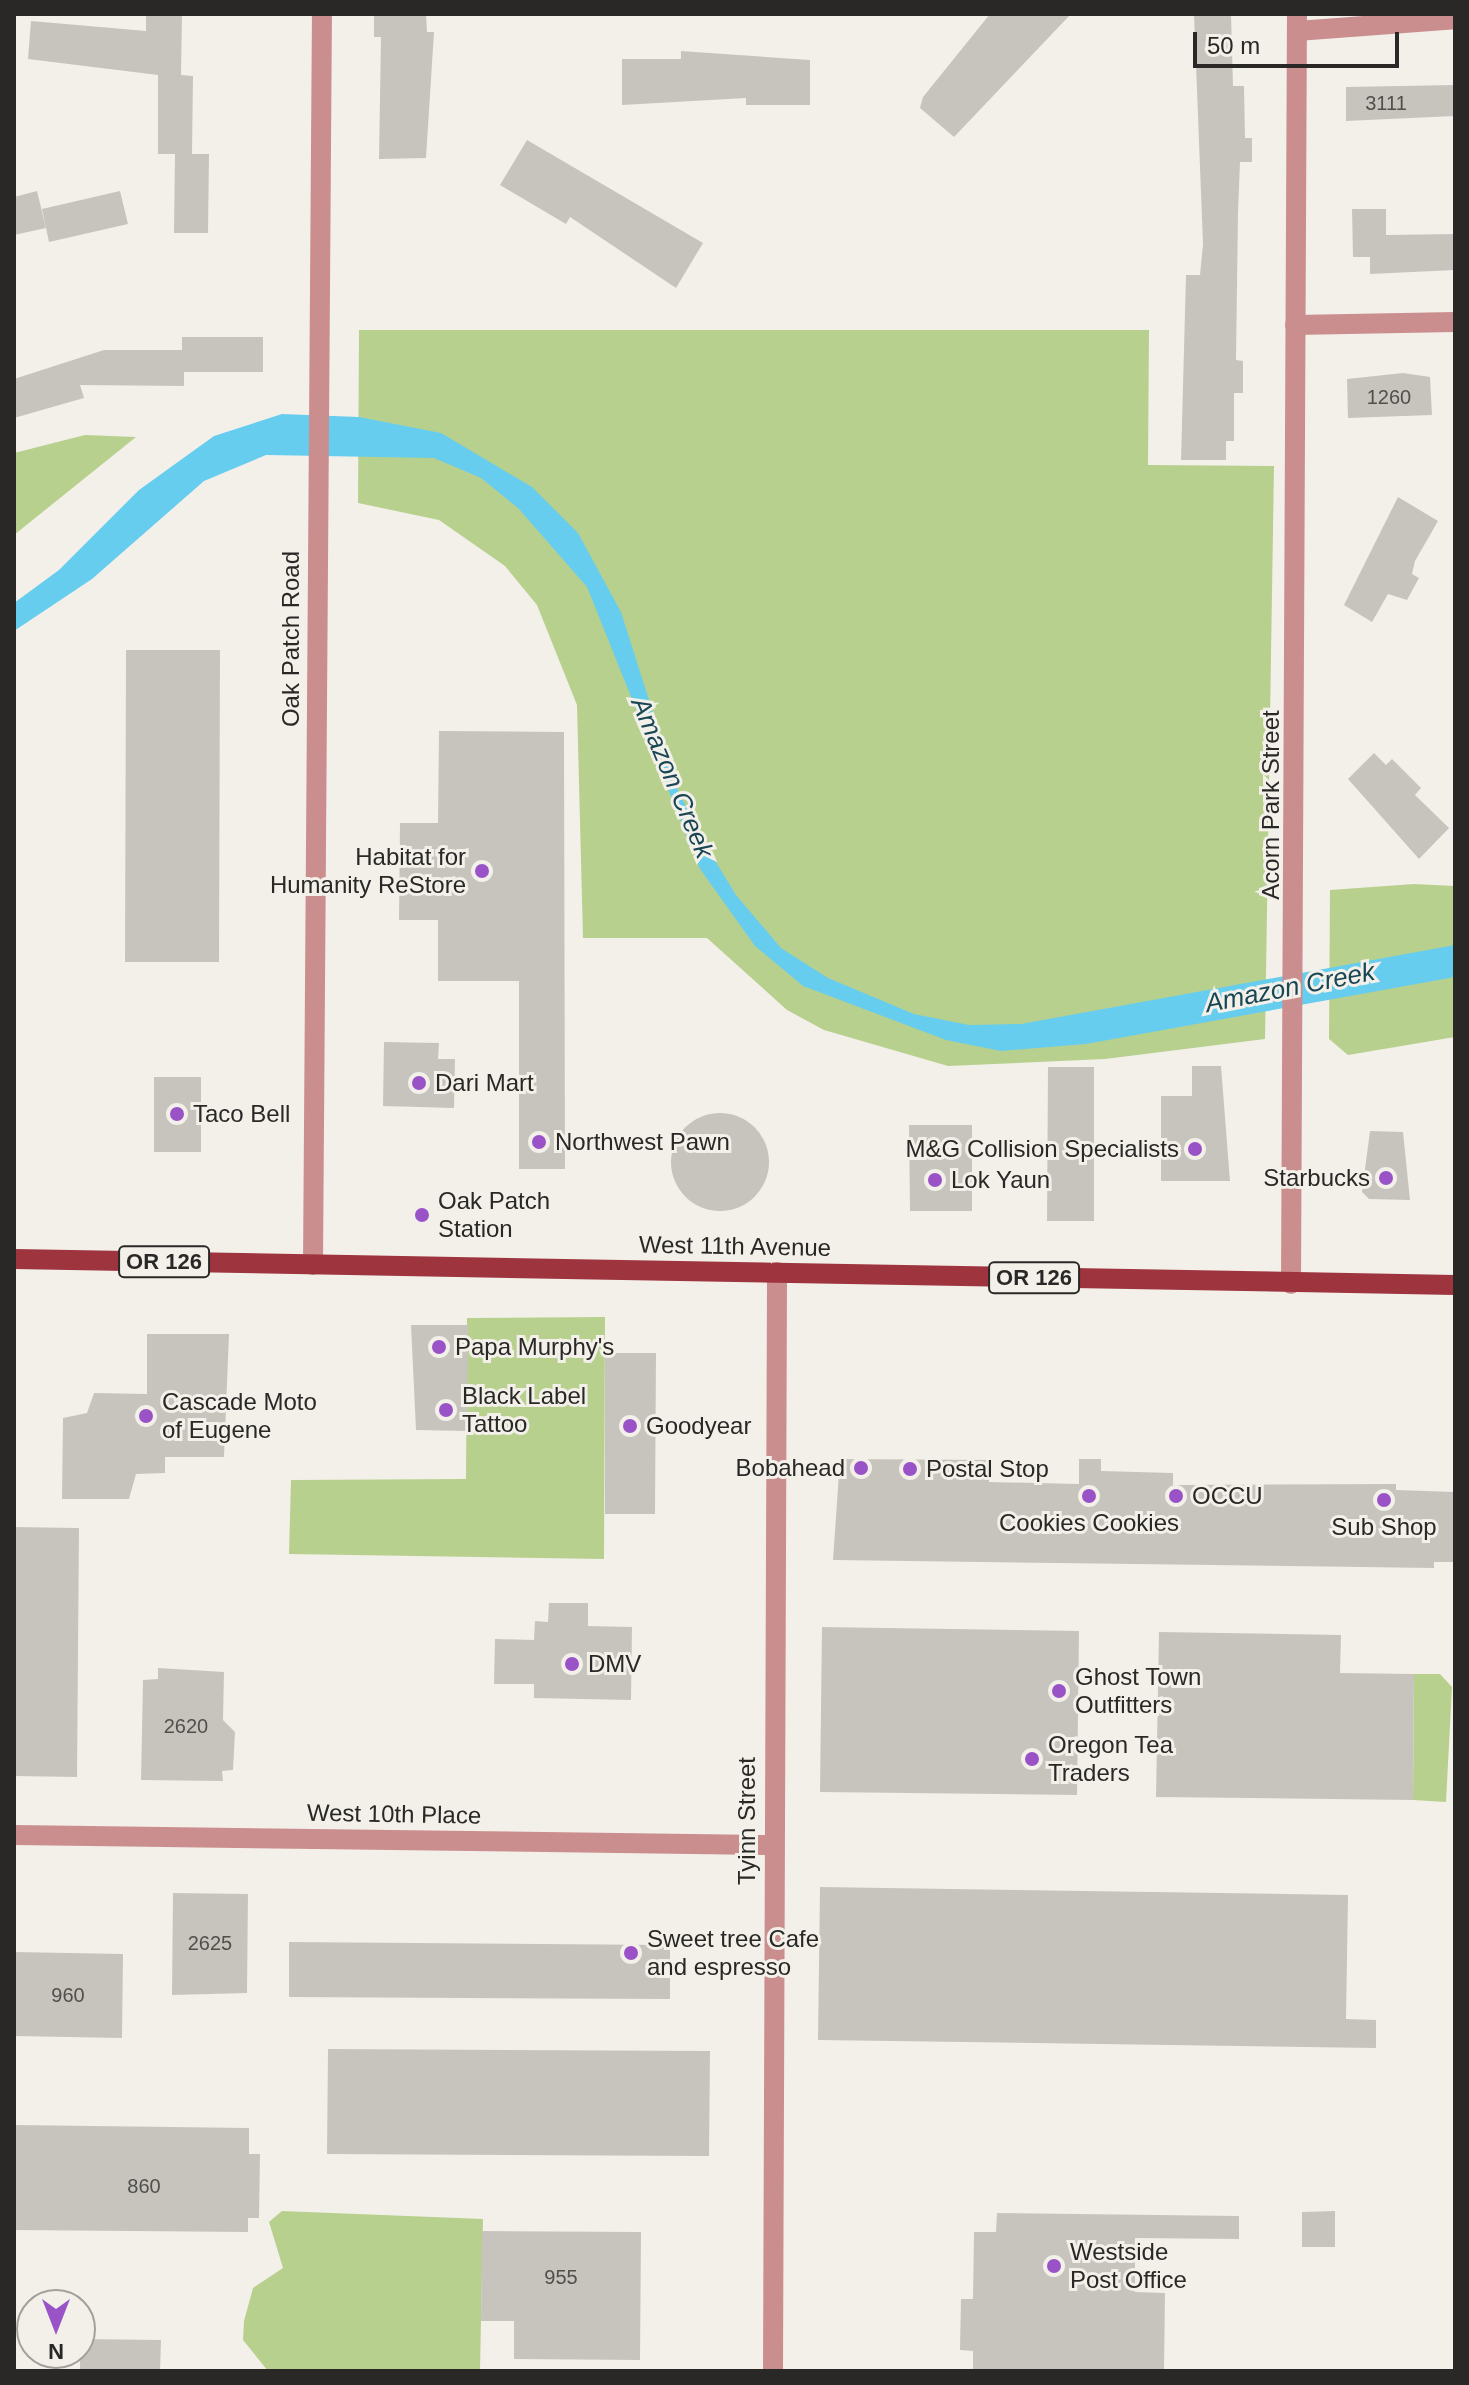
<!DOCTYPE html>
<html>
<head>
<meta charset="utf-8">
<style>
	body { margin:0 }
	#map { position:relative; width:1469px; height:2385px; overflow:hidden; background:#f3f0ea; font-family:Arial,sans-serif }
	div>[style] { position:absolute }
	.green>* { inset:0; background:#b8d08d }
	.water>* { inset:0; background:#67cdee }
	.building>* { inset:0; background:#c7c4be }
	.round { border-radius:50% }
	.minor>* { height:20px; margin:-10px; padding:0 10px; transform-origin:10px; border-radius:10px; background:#cb8e8e }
	.tertiary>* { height:20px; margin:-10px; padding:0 10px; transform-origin:10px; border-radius:10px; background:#cb8e8e }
	.primary>* { height:20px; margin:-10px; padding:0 10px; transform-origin:10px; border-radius:10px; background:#9e343e }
	.dots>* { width:22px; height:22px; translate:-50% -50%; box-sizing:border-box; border:4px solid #f3f0ea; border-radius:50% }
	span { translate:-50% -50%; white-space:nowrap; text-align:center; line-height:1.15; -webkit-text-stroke:6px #f3f0ea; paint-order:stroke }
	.number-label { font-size:20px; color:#504f4c }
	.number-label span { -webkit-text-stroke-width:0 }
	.shield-label span { padding:2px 6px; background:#f3f0ea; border:2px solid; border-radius:6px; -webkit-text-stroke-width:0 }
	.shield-label { font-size:22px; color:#292826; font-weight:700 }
	.street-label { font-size:24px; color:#292826 }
	.poi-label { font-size:24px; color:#292826 }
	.right { translate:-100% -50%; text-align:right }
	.left { translate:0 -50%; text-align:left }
	.water-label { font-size:26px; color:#194654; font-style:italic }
	.frame { position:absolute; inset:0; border:16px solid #292826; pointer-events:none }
	.north { position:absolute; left:16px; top:2289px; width:80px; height:80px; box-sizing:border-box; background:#f3f0ea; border:2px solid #a2a09c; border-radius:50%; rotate:180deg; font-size:22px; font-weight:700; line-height:32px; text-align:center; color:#292826 }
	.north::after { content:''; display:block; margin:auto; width:28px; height:36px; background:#9a53c7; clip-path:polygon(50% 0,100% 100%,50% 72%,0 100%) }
	.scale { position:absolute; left:1193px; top:32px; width:206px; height:36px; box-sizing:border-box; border:4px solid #292826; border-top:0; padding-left:10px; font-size:24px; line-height:28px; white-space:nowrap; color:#292826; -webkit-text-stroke:6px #f3f0ea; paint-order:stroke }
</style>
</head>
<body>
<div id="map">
	<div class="green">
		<i style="clip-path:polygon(359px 330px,1149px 330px,1148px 465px,1274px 466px,1265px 1039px,1105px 1059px,948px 1066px,824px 1030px,787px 1010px,707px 938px,583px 938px,577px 705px,537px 605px,505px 566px,439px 520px,358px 503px)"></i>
		<i style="clip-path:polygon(85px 435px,136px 437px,14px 535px,14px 453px)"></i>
		<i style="clip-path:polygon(1414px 884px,1455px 886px,1455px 1037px,1348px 1055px,1329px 1039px,1330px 890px)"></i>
		<i style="clip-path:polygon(605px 1317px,604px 1559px,289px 1554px,291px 1480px,466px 1479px,467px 1318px)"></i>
		<i style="clip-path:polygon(1414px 1674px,1440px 1674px,1452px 1687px,1446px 1802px,1413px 1800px)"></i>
		<i style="clip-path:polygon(282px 2211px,483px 2219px,480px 2371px,268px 2371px,243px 2340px,244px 2321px,253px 2288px,283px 2268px,269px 2222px)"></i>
	</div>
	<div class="water">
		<i style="clip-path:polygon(282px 414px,359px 417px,441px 433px,532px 487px,578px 533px,621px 612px,677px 788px,703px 841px,736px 895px,781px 948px,828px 978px,914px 1014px,969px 1025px,1021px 1024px,1455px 945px,1455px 977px,1086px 1044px,1001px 1051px,946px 1040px,803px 986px,755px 946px,700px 869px,587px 587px,518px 508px,481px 478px,434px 458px,266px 455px,204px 481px,92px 579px,14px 631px,14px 603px,59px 570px,139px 490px,214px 436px)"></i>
	</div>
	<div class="building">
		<i style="clip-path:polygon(146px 14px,182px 14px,181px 75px,193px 76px,192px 154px,175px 154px,209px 154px,208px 233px,174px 233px,175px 154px,158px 154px,158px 75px,28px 59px,31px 21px,146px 31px)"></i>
		<i style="clip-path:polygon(374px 14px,426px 14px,427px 32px,434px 32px,426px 158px,379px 159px,381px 37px,374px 37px)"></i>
		<i style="clip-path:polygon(990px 14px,1071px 14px,954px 137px,920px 108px,923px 97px)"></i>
		<i style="clip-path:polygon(1194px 14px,1231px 14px,1233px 86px,1244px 86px,1245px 138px,1252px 138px,1252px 162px,1240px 162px,1238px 213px,1236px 360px,1243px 361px,1243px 393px,1234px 393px,1234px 441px,1226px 441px,1226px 460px,1181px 460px,1186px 275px,1200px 275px,1203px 244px)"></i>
		<i style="clip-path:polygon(681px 51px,810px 60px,810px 105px,746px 105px,746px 98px,622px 105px,622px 59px,681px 59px)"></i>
		<i style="clip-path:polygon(1455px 85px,1455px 116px,1346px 121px,1346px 87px)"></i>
		<i style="clip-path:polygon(527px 140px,703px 243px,676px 288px,570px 217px,566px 224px,500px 185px)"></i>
		<i style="clip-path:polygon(37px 191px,46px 228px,14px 235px,14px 197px)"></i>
		<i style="clip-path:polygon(120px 191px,128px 224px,49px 242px,42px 209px)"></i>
		<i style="clip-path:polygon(1352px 209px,1386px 209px,1386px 235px,1455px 234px,1455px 270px,1370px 274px,1370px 257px,1353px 257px)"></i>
		<i style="clip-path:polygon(182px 337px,263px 337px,263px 372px,184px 372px,184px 386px,80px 385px,84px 398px,14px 418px,14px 379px,104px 350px,182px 350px)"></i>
		<i style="clip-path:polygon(1403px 373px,1430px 377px,1432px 415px,1348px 418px,1347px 379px)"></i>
		<i style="clip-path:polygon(1398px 497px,1438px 521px,1415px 561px,1412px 574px,1419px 578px,1407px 600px,1388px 594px,1372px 622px,1344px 605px)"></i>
		<i style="clip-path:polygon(126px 650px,220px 650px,219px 962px,125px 962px)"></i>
		<i style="clip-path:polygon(439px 731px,564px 732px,565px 1169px,519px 1169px,519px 981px,438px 981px,438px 920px,399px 920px,400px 823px,438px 823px)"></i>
		<i style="clip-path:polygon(1374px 753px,1386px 765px,1392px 759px,1421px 788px,1415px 795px,1449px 828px,1419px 859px,1348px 779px)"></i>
		<i style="clip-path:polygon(384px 1042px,439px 1043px,438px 1059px,455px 1059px,454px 1108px,383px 1106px)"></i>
		<i style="clip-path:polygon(1192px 1066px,1221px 1066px,1230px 1181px,1161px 1181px,1161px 1096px,1192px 1096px)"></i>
		<i style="clip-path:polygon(1048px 1067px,1094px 1067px,1094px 1221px,1047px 1221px)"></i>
		<i style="clip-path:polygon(154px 1077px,201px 1077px,201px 1152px,154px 1152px)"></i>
		<i class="round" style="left:671px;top:1113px;width:98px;height:98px"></i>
		<i style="clip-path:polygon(909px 1125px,972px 1125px,972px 1211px,910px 1211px)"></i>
		<i style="clip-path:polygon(1370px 1131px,1403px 1132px,1410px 1200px,1369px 1199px,1362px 1192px)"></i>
		<i style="clip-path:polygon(411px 1325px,468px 1325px,467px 1431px,416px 1430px)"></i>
		<i style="clip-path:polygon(147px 1334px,229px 1334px,224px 1457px,165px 1457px,165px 1473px,136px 1474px,129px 1499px,62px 1499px,63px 1418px,87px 1413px,94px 1393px,147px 1394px)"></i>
		<i style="clip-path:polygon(605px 1353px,656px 1353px,655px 1514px,605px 1514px)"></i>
		<i style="clip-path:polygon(840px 1459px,989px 1460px,989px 1482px,1079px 1484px,1079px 1459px,1101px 1459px,1101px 1471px,1173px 1473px,1173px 1485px,1396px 1484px,1396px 1490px,1455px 1492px,1455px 1562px,1434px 1562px,1434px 1568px,833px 1560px)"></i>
		<i style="clip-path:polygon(14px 1527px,79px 1528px,77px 1777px,14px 1776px)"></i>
		<i style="clip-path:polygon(549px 1603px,588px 1603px,588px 1626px,632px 1627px,631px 1700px,534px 1698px,534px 1684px,494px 1684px,495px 1639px,534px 1640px,535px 1621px,548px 1622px)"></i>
		<i style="clip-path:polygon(822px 1627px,1079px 1631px,1077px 1795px,820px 1792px)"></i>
		<i style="clip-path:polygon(1159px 1632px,1341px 1635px,1340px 1673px,1414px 1674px,1413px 1800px,1156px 1797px)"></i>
		<i style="clip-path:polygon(158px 1668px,224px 1672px,223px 1720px,235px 1732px,233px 1770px,222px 1771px,223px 1781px,141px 1780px,143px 1680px,158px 1679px)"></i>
		<i style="clip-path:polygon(820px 1887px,1348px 1895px,1346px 2019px,1376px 2020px,1376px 2048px,818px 2040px)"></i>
		<i style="clip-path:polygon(173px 1893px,248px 1894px,247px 1993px,172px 1995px)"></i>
		<i style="clip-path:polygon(289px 1942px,670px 1945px,670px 1999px,289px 1997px)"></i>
		<i style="clip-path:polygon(14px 1952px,123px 1954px,122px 2038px,14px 2036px)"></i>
		<i style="clip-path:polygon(328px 2049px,710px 2051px,709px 2156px,327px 2154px)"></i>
		<i style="clip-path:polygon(14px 2125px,249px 2128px,249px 2154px,260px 2154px,259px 2218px,248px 2218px,248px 2232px,14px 2230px)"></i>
		<i style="clip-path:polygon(1335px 2211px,1335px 2247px,1302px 2247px,1302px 2212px)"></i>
		<i style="clip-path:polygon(997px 2213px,1239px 2216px,1239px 2239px,1135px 2238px,1135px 2292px,1165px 2293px,1164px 2371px,973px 2371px,973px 2351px,960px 2350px,961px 2299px,973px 2299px,974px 2232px,996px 2232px)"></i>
		<i style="clip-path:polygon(482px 2231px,641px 2232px,640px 2360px,514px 2359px,514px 2321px,481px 2321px)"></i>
		<i style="clip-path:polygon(80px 2339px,161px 2340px,160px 2371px,80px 2371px)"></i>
	</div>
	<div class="minor">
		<i style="left:1297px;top:31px;width:158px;rotate:-4.3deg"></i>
		<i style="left:1295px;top:325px;width:160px;rotate:-1.1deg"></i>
		<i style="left:1291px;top:1284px;width:1270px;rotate:-89.73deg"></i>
		<i style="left:14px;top:1835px;width:758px;rotate:0.76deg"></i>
		<i style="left:773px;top:2371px;width:1099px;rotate:-89.79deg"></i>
	</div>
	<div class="tertiary">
		<i style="left:313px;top:1265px;width:1251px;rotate:-89.59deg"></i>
	</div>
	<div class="primary">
		<i style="left:14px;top:1259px;width:1441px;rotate:1.03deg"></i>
	</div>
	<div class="dots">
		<i style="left:482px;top:871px;background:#9a53c7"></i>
		<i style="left:419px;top:1083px;background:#9a53c7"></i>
		<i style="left:177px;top:1114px;background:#9a53c7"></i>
		<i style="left:539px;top:1142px;background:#9a53c7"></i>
		<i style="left:1195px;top:1149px;background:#9a53c7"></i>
		<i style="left:1386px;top:1178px;background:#9a53c7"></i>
		<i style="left:935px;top:1180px;background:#9a53c7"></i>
		<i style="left:422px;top:1215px;background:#9a53c7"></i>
		<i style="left:439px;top:1347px;background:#9a53c7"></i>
		<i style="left:446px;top:1410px;background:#9a53c7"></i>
		<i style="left:146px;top:1416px;background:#9a53c7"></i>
		<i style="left:630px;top:1426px;background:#9a53c7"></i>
		<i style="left:861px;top:1468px;background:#9a53c7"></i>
		<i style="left:910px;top:1469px;background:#9a53c7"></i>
		<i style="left:1089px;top:1496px;background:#9a53c7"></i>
		<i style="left:1176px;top:1496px;background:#9a53c7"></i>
		<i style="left:1384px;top:1500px;background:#9a53c7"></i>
		<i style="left:572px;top:1664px;background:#9a53c7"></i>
		<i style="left:1059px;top:1691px;background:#9a53c7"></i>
		<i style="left:1032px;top:1759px;background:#9a53c7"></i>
		<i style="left:631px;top:1953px;background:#9a53c7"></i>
		<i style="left:1054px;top:2266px;background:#9a53c7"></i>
	</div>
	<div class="number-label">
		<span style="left:1386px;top:103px">3111</span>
		<span style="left:1389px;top:397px">1260</span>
		<span style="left:186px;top:1726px">2620</span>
		<span style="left:210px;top:1943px">2625</span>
		<span style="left:68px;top:1995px">960</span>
		<span style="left:144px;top:2186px">860</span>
		<span style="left:561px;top:2277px">955</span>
	</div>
	<div class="shield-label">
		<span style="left:164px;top:1262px">OR 126</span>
		<span style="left:1034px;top:1278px">OR 126</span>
	</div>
	<div class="street-label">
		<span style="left:291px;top:639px;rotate:-90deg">Oak Patch Road</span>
		<span style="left:1271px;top:805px;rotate:-90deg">Acorn Park Street</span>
		<span style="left:735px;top:1246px;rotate:1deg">West 11th Avenue</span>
		<span style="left:394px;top:1814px;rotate:1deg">West 10th Place</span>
		<span style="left:747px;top:1821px;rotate:-90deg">Tyinn Street</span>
	</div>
	<div class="poi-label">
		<span class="right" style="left:466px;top:871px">Habitat for<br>Humanity ReStore</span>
		<span class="left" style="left:435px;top:1083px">Dari Mart</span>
		<span class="left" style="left:193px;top:1114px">Taco Bell</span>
		<span class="left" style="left:555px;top:1142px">Northwest Pawn</span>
		<span class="right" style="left:1179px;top:1149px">M&amp;G Collision Specialists</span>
		<span class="right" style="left:1370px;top:1178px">Starbucks</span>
		<span class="left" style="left:951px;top:1180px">Lok Yaun</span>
		<span class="left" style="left:438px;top:1215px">Oak Patch<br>Station</span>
		<span class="left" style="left:455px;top:1347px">Papa Murphy's</span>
		<span class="left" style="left:462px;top:1410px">Black Label<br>Tattoo</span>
		<span class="left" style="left:162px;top:1416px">Cascade Moto<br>of Eugene</span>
		<span class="left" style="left:646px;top:1426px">Goodyear</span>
		<span class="right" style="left:845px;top:1468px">Bobahead</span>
		<span class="left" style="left:926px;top:1469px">Postal Stop</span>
		<span class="left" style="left:1192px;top:1496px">OCCU</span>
		<span style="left:1089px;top:1523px">Cookies Cookies</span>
		<span style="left:1384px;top:1527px">Sub Shop</span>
		<span class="left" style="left:588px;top:1664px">DMV</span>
		<span class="left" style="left:1075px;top:1691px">Ghost Town<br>Outfitters</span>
		<span class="left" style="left:1048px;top:1759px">Oregon Tea<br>Traders</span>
		<span class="left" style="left:647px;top:1953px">Sweet tree Cafe<br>and espresso</span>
		<span class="left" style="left:1070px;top:2266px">Westside<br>Post Office</span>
	</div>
	<div class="water-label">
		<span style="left:672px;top:778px;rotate:67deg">Amazon Creek</span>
		<span style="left:1290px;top:988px;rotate:-11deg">Amazon Creek</span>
	</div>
	<div class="frame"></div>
	<div class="north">N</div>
	<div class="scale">50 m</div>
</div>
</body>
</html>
